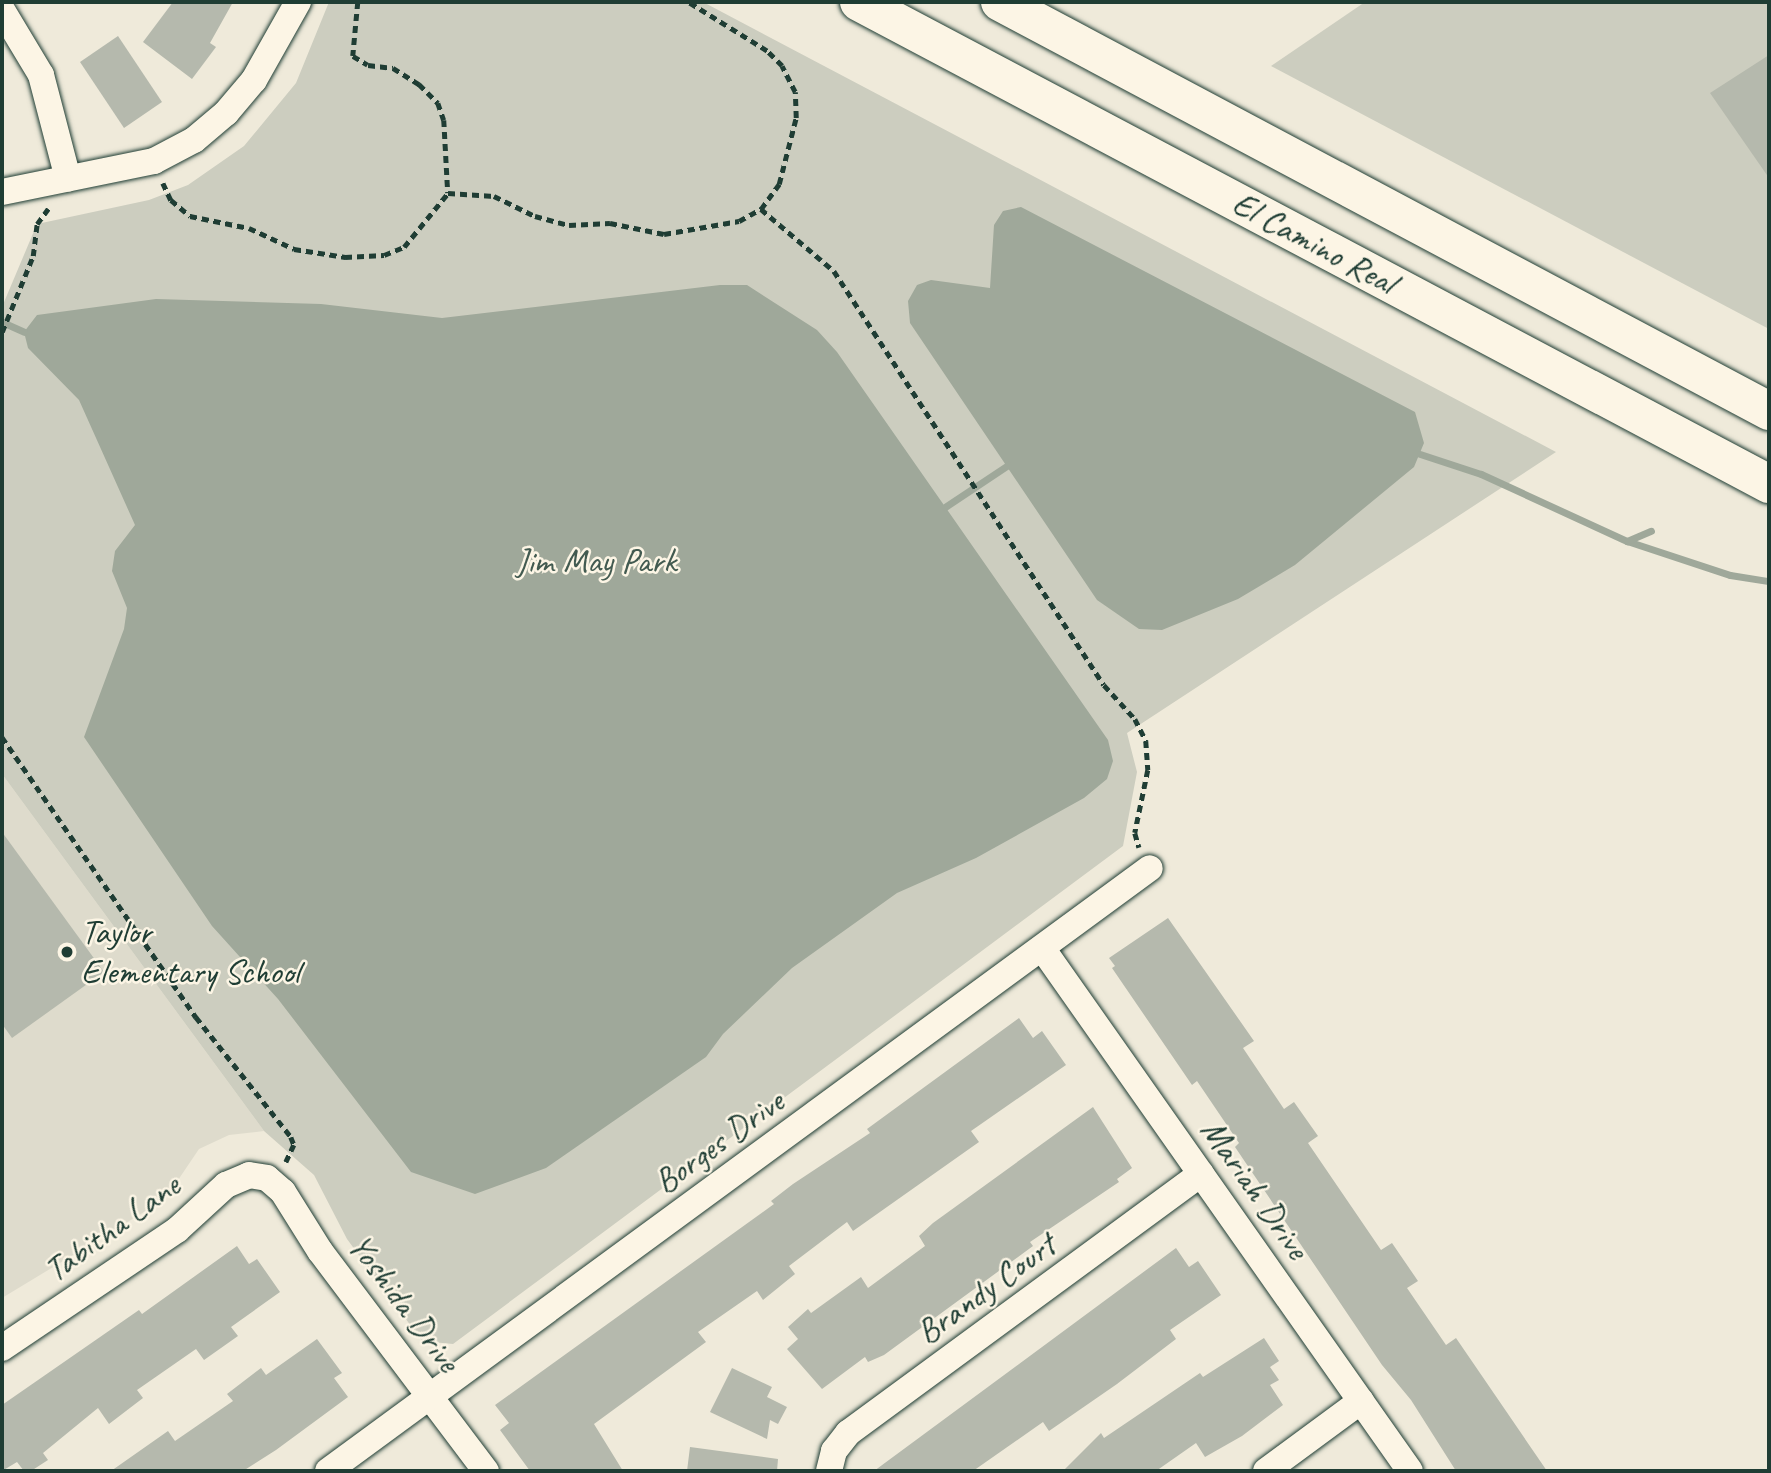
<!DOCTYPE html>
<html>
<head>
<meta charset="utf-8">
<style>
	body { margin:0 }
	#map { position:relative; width:1771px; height:1473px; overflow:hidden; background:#efeada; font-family:Caveat,sans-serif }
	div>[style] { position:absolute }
	.built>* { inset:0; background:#dedbcc }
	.green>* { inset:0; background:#cccdbf }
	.water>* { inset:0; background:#9fa89a }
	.stream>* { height:7px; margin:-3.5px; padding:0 3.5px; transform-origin:3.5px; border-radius:3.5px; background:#9fa89a }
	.building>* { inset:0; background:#b5b9ad }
	.path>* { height:4.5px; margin-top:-2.25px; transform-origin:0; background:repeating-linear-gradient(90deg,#1f3d34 0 7px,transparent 0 12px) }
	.roads { filter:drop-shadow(0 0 2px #1f3d34) drop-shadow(0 0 2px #1f3d34) }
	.street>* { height:26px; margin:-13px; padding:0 13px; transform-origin:13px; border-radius:13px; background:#fcf5e5 }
	.highway>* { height:38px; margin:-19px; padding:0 19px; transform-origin:19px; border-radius:19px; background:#fcf5e5 }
	.dots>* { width:19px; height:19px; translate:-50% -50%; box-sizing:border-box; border:4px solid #fcf5e5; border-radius:50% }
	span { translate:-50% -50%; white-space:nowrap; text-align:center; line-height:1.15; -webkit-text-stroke:5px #fcf5e5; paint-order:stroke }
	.street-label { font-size:35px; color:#1f3d34 }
	.park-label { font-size:35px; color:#425a50 }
	.poi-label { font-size:35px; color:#1f3d34 }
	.left { translate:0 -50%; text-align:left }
	.frame { position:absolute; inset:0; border:4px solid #1f3d34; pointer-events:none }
</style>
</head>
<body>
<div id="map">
	<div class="built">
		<i style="clip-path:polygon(2px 774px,264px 1131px,229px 1135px,199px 1149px,172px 1189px,149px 1209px,2px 1298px)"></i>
	</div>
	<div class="green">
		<i style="clip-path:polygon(329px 2px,703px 2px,1556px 452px,1127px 733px,1137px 772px,1123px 846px,453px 1344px,422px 1341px,347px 1239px,314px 1175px,264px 1131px,2px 774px,2px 307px,37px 224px,149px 200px,188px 185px,244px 146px,296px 83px)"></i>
		<i style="clip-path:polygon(1365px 2px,1769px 2px,1769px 329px,1271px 66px)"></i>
	</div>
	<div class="water">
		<i style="clip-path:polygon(1021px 207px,1415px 412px,1424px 443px,1414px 467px,1295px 565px,1238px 599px,1162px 630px,1139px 629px,1097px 600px,910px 323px,908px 301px,917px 285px,931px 280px,990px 288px,994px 225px,1003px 211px)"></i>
		<i style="clip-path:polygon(720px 285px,747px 285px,817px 330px,837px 352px,1108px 740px,1113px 761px,1107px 779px,1084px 798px,976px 858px,897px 893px,792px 968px,723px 1034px,706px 1057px,546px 1168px,475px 1194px,411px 1172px,278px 999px,212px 926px,84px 737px,124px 629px,127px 608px,112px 571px,115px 551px,135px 525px,79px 400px,28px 348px,24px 332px,37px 315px,156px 299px,321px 304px,442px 318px)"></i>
	</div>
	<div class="stream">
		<i style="left:2px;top:322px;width:24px;rotate:24deg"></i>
		<i style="left:1420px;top:454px;width:64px;rotate:18.2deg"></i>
		<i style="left:1481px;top:474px;width:161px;rotate:24.7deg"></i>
		<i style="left:1627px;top:541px;width:108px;rotate:18.3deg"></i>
		<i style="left:1730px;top:575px;width:39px;rotate:9deg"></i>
		<i style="left:945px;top:507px;width:76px;rotate:-33.7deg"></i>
		<i style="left:1627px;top:541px;width:26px;rotate:-23deg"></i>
	</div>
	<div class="building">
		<i style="clip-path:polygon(173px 2px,233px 2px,210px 43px,216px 47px,192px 79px,143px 42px)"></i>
		<i style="clip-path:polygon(118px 36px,162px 102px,124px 128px,80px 62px)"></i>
		<i style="clip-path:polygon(1769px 55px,1769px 178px,1710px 93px)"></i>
		<i style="clip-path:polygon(2px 832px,104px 972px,12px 1038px,2px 1024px)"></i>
		<i style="clip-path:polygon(1168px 918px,1254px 1041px,1243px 1048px,1284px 1109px,1294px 1102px,1318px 1136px,1308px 1143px,1381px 1250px,1392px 1243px,1418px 1281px,1407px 1288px,1446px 1345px,1456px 1338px,1547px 1471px,1456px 1471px,1411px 1400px,1382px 1365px,1235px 1147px,1239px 1143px,1197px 1081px,1192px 1085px,1112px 968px,1115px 966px,1109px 958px)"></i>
		<i style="clip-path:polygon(1019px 1018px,1033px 1038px,1042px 1031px,1066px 1065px,971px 1131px,979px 1142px,853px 1231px,847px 1222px,789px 1266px,795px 1274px,763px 1300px,757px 1291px,698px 1332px,706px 1342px,594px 1424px,623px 1471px,530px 1471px,500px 1430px,509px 1423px,495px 1405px,774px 1204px,771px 1201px,793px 1184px,870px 1133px,867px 1129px)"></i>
		<i style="clip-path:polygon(1093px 1107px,1132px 1168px,1117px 1179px,1119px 1182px,1030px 1242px,1033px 1246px,884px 1355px,868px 1362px,865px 1357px,822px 1389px,787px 1349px,798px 1339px,788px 1327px,808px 1309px,811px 1313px,861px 1277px,868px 1288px,925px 1246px,919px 1236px,933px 1223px)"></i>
		<i style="clip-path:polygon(237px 1246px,249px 1264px,257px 1259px,280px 1292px,231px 1327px,238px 1336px,204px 1360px,196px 1349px,137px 1390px,143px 1398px,109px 1424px,98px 1408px,43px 1453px,48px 1460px,31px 1471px,24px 1471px,17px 1462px,2px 1471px,2px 1405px,139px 1310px,142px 1314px)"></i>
		<i style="clip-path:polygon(1176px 1248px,1189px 1267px,1198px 1261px,1221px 1295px,1170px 1330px,1176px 1339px,1117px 1384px,1049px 1431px,1043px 1422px,973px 1471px,874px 1471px)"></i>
		<i style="clip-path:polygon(1264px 1338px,1279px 1361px,1270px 1367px,1279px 1380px,1270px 1385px,1283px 1405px,1242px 1436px,1205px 1457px,1196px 1443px,1156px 1471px,1063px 1471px,1101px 1433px,1104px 1438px,1200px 1373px,1203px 1377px)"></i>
		<i style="clip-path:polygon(317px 1339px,342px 1373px,334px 1378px,348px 1397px,276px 1450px,243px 1471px,111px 1471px,168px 1431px,175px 1441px,233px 1401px,227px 1394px,261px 1368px,266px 1375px)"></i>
		<i style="clip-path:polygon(732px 1368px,772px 1387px,767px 1397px,787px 1407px,778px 1424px,770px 1420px,767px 1439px,710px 1412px)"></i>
		<i style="clip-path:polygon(690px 1447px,778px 1459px,777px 1471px,687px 1471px)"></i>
	</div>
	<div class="path">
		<i style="left:358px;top:2px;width:54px;rotate:95.3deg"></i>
		<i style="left:353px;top:56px;width:17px;rotate:31deg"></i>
		<i style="left:368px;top:65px;width:25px;rotate:7deg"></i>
		<i style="left:393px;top:68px;width:31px;rotate:32deg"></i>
		<i style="left:419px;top:84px;width:27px;rotate:45deg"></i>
		<i style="left:438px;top:103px;width:18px;rotate:71deg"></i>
		<i style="left:444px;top:120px;width:73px;rotate:86.9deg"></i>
		<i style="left:163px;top:183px;width:19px;rotate:65deg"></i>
		<i style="left:171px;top:200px;width:25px;rotate:40deg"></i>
		<i style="left:190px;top:216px;width:60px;rotate:11.5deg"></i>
		<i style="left:249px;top:228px;width:50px;rotate:25deg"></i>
		<i style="left:294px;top:249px;width:52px;rotate:8.9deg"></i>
		<i style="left:345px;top:257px;width:39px;rotate:-3deg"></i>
		<i style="left:384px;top:255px;width:22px;rotate:-22deg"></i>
		<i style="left:404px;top:247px;width:70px;rotate:-50.8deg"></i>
		<i style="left:448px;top:193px;width:46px;rotate:3.7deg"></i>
		<i style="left:494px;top:196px;width:46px;rotate:26deg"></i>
		<i style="left:535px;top:216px;width:35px;rotate:15deg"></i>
		<i style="left:569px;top:225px;width:41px;rotate:-2.8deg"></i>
		<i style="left:610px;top:223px;width:55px;rotate:11.5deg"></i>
		<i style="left:664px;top:234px;width:76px;rotate:-9.8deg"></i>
		<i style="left:739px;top:221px;width:25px;rotate:-29deg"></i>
		<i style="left:761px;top:209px;width:31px;rotate:-54deg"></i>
		<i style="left:779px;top:184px;width:68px;rotate:-75.6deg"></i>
		<i style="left:796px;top:118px;width:26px;rotate:-92deg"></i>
		<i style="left:795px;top:92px;width:29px;rotate:-117deg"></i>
		<i style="left:782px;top:66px;width:21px;rotate:-135deg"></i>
		<i style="left:767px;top:51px;width:93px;rotate:-148.2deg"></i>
		<i style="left:761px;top:209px;width:96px;rotate:40.3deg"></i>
		<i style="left:834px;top:271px;width:494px;rotate:56.9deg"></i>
		<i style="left:1104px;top:685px;width:46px;rotate:47.6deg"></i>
		<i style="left:1135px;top:719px;width:25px;rotate:63deg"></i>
		<i style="left:1146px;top:741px;width:29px;rotate:86deg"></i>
		<i style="left:1148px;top:770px;width:64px;rotate:101.7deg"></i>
		<i style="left:1135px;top:833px;width:15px;rotate:74deg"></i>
		<i style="left:2px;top:332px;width:82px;rotate:-67.8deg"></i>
		<i style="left:33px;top:256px;width:32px;rotate:-83deg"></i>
		<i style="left:37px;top:224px;width:19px;rotate:-54deg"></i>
		<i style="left:2px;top:737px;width:341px;rotate:55.3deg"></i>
		<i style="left:196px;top:1017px;width:153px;rotate:51.6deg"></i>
		<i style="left:291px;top:1137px;width:9px;rotate:69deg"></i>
		<i style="left:294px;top:1145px;width:19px;rotate:115deg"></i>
	</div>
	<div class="roads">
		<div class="street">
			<i style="left:2px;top:10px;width:76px;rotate:59deg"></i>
			<i style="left:41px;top:75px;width:107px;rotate:75.4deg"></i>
			<i style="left:2px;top:192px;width:155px;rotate:-11.5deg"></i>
			<i style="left:154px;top:161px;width:45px;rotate:-27.7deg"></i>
			<i style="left:194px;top:140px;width:42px;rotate:-40.2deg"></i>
			<i style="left:226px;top:113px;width:43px;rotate:-49.7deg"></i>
			<i style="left:254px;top:80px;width:90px;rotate:-60.6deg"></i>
			<i style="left:1042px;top:948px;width:639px;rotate:54.87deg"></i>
			<i style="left:2px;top:1348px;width:211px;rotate:-34deg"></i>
			<i style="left:177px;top:1230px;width:67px;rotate:-42.6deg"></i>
			<i style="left:226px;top:1185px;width:25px;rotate:-23deg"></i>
			<i style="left:249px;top:1175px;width:18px;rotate:9deg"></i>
			<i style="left:267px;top:1178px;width:21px;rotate:41deg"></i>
			<i style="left:283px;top:1192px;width:70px;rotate:57.9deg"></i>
			<i style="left:320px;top:1251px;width:276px;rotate:53deg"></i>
			<i style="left:328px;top:1471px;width:1019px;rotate:-36.26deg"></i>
			<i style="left:829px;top:1471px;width:21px;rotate:-76deg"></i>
			<i style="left:834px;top:1451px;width:23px;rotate:-52deg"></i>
			<i style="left:848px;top:1433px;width:438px;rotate:-36.3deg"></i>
			<i style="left:1266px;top:1471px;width:118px;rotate:-36.4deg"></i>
		</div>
		<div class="highway">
			<i style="left:859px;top:2px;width:1030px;rotate:27.91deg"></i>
			<i style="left:1000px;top:2px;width:871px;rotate:28.01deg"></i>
		</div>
	</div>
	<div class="dots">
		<i style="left:67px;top:952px;background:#1f3d34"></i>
	</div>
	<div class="street-label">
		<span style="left:1314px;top:243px;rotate:28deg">El Camino Real</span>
		<span style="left:719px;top:1142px;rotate:-36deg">Borges Drive</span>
		<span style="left:1255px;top:1189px;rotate:55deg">Mariah Drive</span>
		<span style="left:112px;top:1228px;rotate:-36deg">Tabitha Lane</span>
		<span style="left:986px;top:1289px;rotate:-36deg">Brandy Court</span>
		<span style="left:404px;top:1303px;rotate:53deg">Yoshida Drive</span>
	</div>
	<div class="park-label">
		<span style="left:596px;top:561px">Jim May Park</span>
	</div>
	<div class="poi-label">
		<span class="left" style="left:81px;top:952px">Taylor<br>Elementary School</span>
	</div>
	<div class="frame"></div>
</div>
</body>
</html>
